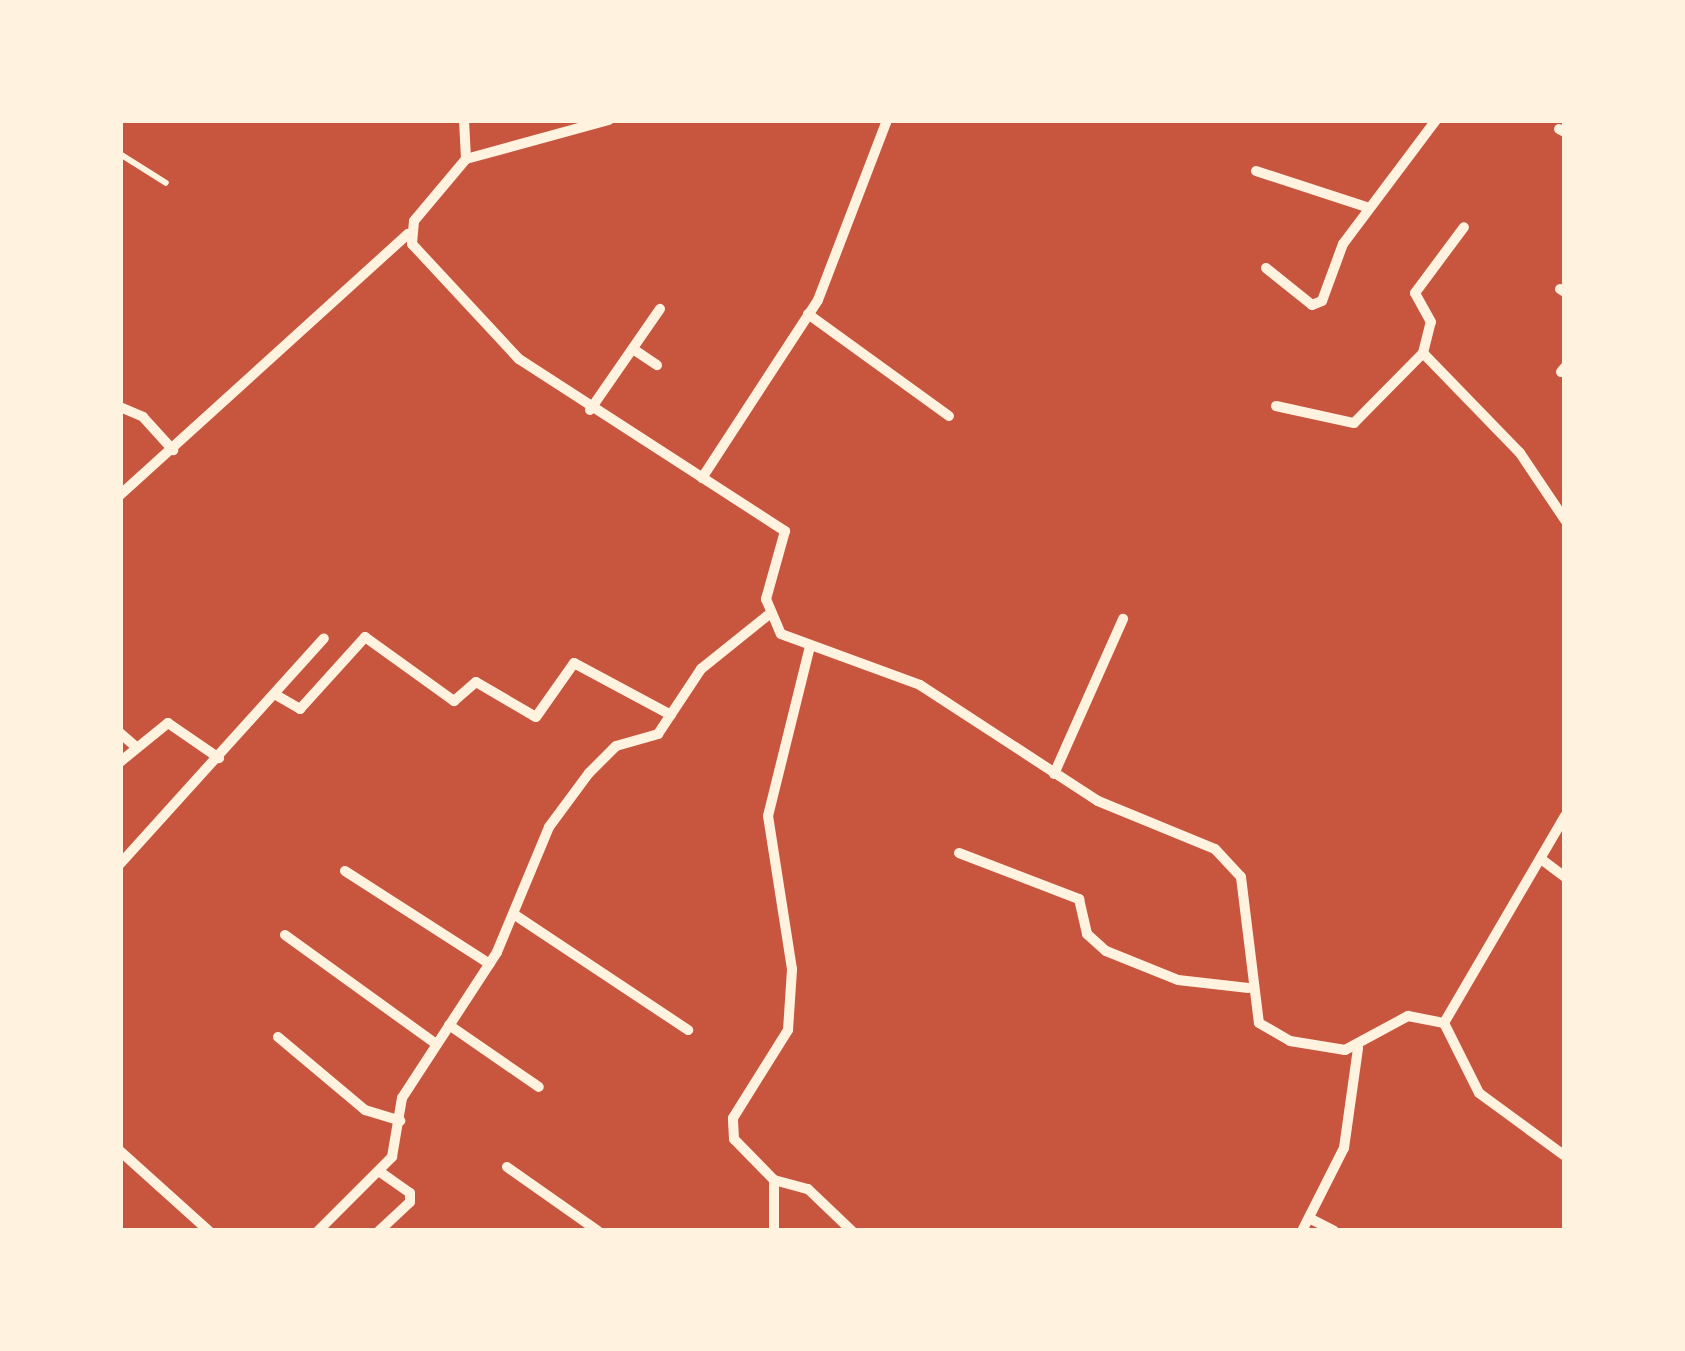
<!DOCTYPE html>
<html>
<head>
<meta charset="utf-8">
<style>
	body { margin:0 }
	#map { position:relative; width:1685px; height:1351px; overflow:hidden; background:#c8553d; font-family:"Sofia Sans Condensed",sans-serif }
	div>[style] { position:absolute }
	.service>* { height:6px; margin:-3px; padding:0 3px; transform-origin:3px; border-radius:3px; background:#fff3e0 }
	.minor>* { height:10px; margin:-5px; padding:0 5px; transform-origin:5px; border-radius:5px; background:#fff3e0 }
	span { translate:-50% -50%; white-space:nowrap; text-align:center; line-height:1.15; -webkit-text-stroke:10px #fff3e0; paint-order:stroke }
	.frame { position:absolute; inset:0; border:123px solid #fff3e0; pointer-events:none }
</style>
</head>
<body>
<div id="map">
	<div class="service">
		<i style="left:120px;top:154px;width:54px;rotate:32.2deg"></i>
	</div>
	<div class="minor">
		<i style="left:464px;top:120px;width:39px;rotate:87deg"></i>
		<i style="left:466px;top:159px;width:81px;rotate:130deg"></i>
		<i style="left:414px;top:221px;width:23px;rotate:95deg"></i>
		<i style="left:412px;top:244px;width:157px;rotate:47.1deg"></i>
		<i style="left:519px;top:359px;width:317px;rotate:32.9deg"></i>
		<i style="left:785px;top:531px;width:71px;rotate:105.6deg"></i>
		<i style="left:766px;top:599px;width:38px;rotate:67deg"></i>
		<i style="left:781px;top:634px;width:148px;rotate:20.1deg"></i>
		<i style="left:920px;top:685px;width:212px;rotate:33.1deg"></i>
		<i style="left:1098px;top:801px;width:126px;rotate:22.3deg"></i>
		<i style="left:1215px;top:849px;width:38px;rotate:47deg"></i>
		<i style="left:1241px;top:877px;width:147px;rotate:83deg"></i>
		<i style="left:1259px;top:1023px;width:36px;rotate:30deg"></i>
		<i style="left:1290px;top:1041px;width:56px;rotate:9.3deg"></i>
		<i style="left:1345px;top:1050px;width:72px;rotate:-28.4deg"></i>
		<i style="left:1408px;top:1016px;width:37px;rotate:11deg"></i>
		<i style="left:1444px;top:1023px;width:78px;rotate:63.4deg"></i>
		<i style="left:1479px;top:1093px;width:107px;rotate:36.2deg"></i>
		<i style="left:1559px;top:129px;width:7px;rotate:27deg"></i>
		<i style="left:466px;top:159px;width:148px;rotate:-15.3deg"></i>
		<i style="left:1256px;top:171px;width:117px;rotate:18deg"></i>
		<i style="left:1266px;top:268px;width:59px;rotate:38.8deg"></i>
		<i style="left:1312px;top:305px;width:11px;rotate:-22deg"></i>
		<i style="left:1322px;top:301px;width:61px;rotate:-69.8deg"></i>
		<i style="left:1343px;top:244px;width:155px;rotate:-53.1deg"></i>
		<i style="left:1560px;top:289px;width:6px;rotate:31deg"></i>
		<i style="left:808px;top:314px;width:174px;rotate:35.9deg"></i>
		<i style="left:633px;top:349px;width:29px;rotate:34deg"></i>
		<i style="left:1423px;top:353px;width:32px;rotate:-76deg"></i>
		<i style="left:1431px;top:322px;width:33px;rotate:-119deg"></i>
		<i style="left:1415px;top:293px;width:82px;rotate:-53.4deg"></i>
		<i style="left:1561px;top:372px;width:6px;rotate:-51deg"></i>
		<i style="left:1276px;top:406px;width:80px;rotate:12.3deg"></i>
		<i style="left:1354px;top:423px;width:98px;rotate:-45.4deg"></i>
		<i style="left:1423px;top:353px;width:139px;rotate:45.9deg"></i>
		<i style="left:1520px;top:453px;width:81px;rotate:56.1deg"></i>
		<i style="left:120px;top:407px;width:25px;rotate:23deg"></i>
		<i style="left:143px;top:417px;width:45px;rotate:47.7deg"></i>
		<i style="left:590px;top:410px;width:123px;rotate:-55.3deg"></i>
		<i style="left:702px;top:478px;width:212px;rotate:-56.9deg"></i>
		<i style="left:818px;top:300px;width:193px;rotate:-69deg"></i>
		<i style="left:120px;top:495px;width:389px;rotate:-42.2deg"></i>
		<i style="left:276px;top:695px;width:28px;rotate:30deg"></i>
		<i style="left:300px;top:709px;width:97px;rotate:-47.9deg"></i>
		<i style="left:365px;top:637px;width:110px;rotate:35.7deg"></i>
		<i style="left:454px;top:701px;width:29px;rotate:-41deg"></i>
		<i style="left:476px;top:682px;width:69px;rotate:30.3deg"></i>
		<i style="left:536px;top:717px;width:66px;rotate:-54.9deg"></i>
		<i style="left:574px;top:663px;width:110px;rotate:28.2deg"></i>
		<i style="left:120px;top:733px;width:20px;rotate:41deg"></i>
		<i style="left:120px;top:762px;width:62px;rotate:-39.1deg"></i>
		<i style="left:168px;top:723px;width:62px;rotate:34.5deg"></i>
		<i style="left:1054px;top:774px;width:170px;rotate:-66deg"></i>
		<i style="left:959px;top:853px;width:129px;rotate:21deg"></i>
		<i style="left:1079px;top:899px;width:36px;rotate:77deg"></i>
		<i style="left:1087px;top:934px;width:25px;rotate:42deg"></i>
		<i style="left:1106px;top:951px;width:78px;rotate:21.9deg"></i>
		<i style="left:1178px;top:980px;width:71px;rotate:6.4deg"></i>
		<i style="left:1541px;top:859px;width:30px;rotate:37deg"></i>
		<i style="left:120px;top:864px;width:304px;rotate:-47.9deg"></i>
		<i style="left:345px;top:871px;width:172px;rotate:32.7deg"></i>
		<i style="left:515px;top:915px;width:208px;rotate:33.6deg"></i>
		<i style="left:285px;top:935px;width:186px;rotate:35.8deg"></i>
		<i style="left:1444px;top:1023px;width:240px;rotate:-59.7deg"></i>
		<i style="left:449px;top:1025px;width:109px;rotate:34.6deg"></i>
		<i style="left:278px;top:1037px;width:114px;rotate:40deg"></i>
		<i style="left:365px;top:1110px;width:37px;rotate:17deg"></i>
		<i style="left:120px;top:1151px;width:120px;rotate:42deg"></i>
		<i style="left:507px;top:1167px;width:111px;rotate:35.1deg"></i>
		<i style="left:774px;top:1180px;width:35px;rotate:15deg"></i>
		<i style="left:808px;top:1189px;width:61px;rotate:43.7deg"></i>
		<i style="left:1309px;top:1218px;width:28px;rotate:27deg"></i>
		<i style="left:318px;top:1231px;width:105px;rotate:-45deg"></i>
		<i style="left:392px;top:1157px;width:60px;rotate:-80.4deg"></i>
		<i style="left:402px;top:1098px;width:174px;rotate:-56.9deg"></i>
		<i style="left:497px;top:952px;width:135px;rotate:-67.4deg"></i>
		<i style="left:549px;top:827px;width:67px;rotate:-53.5deg"></i>
		<i style="left:589px;top:773px;width:38px;rotate:-45deg"></i>
		<i style="left:616px;top:746px;width:44px;rotate:-15.9deg"></i>
		<i style="left:658px;top:734px;width:78px;rotate:-56.5deg"></i>
		<i style="left:701px;top:669px;width:85px;rotate:-38.8deg"></i>
		<i style="left:379px;top:1231px;width:42px;rotate:-43.1deg"></i>
		<i style="left:410px;top:1202px;width:9px;rotate:-90deg"></i>
		<i style="left:410px;top:1193px;width:38px;rotate:-145deg"></i>
		<i style="left:774px;top:1231px;width:51px;rotate:-90deg"></i>
		<i style="left:774px;top:1180px;width:57px;rotate:-134.3deg"></i>
		<i style="left:734px;top:1139px;width:21px;rotate:-93deg"></i>
		<i style="left:733px;top:1118px;width:104px;rotate:-58deg"></i>
		<i style="left:788px;top:1030px;width:61px;rotate:-86.2deg"></i>
		<i style="left:792px;top:969px;width:155px;rotate:-98.9deg"></i>
		<i style="left:768px;top:816px;width:175px;rotate:-76.1deg"></i>
		<i style="left:1302px;top:1231px;width:93px;rotate:-63.2deg"></i>
		<i style="left:1344px;top:1148px;width:101px;rotate:-82deg"></i>
	</div>
	<div class="frame"></div>
</div>
</body>
</html>
